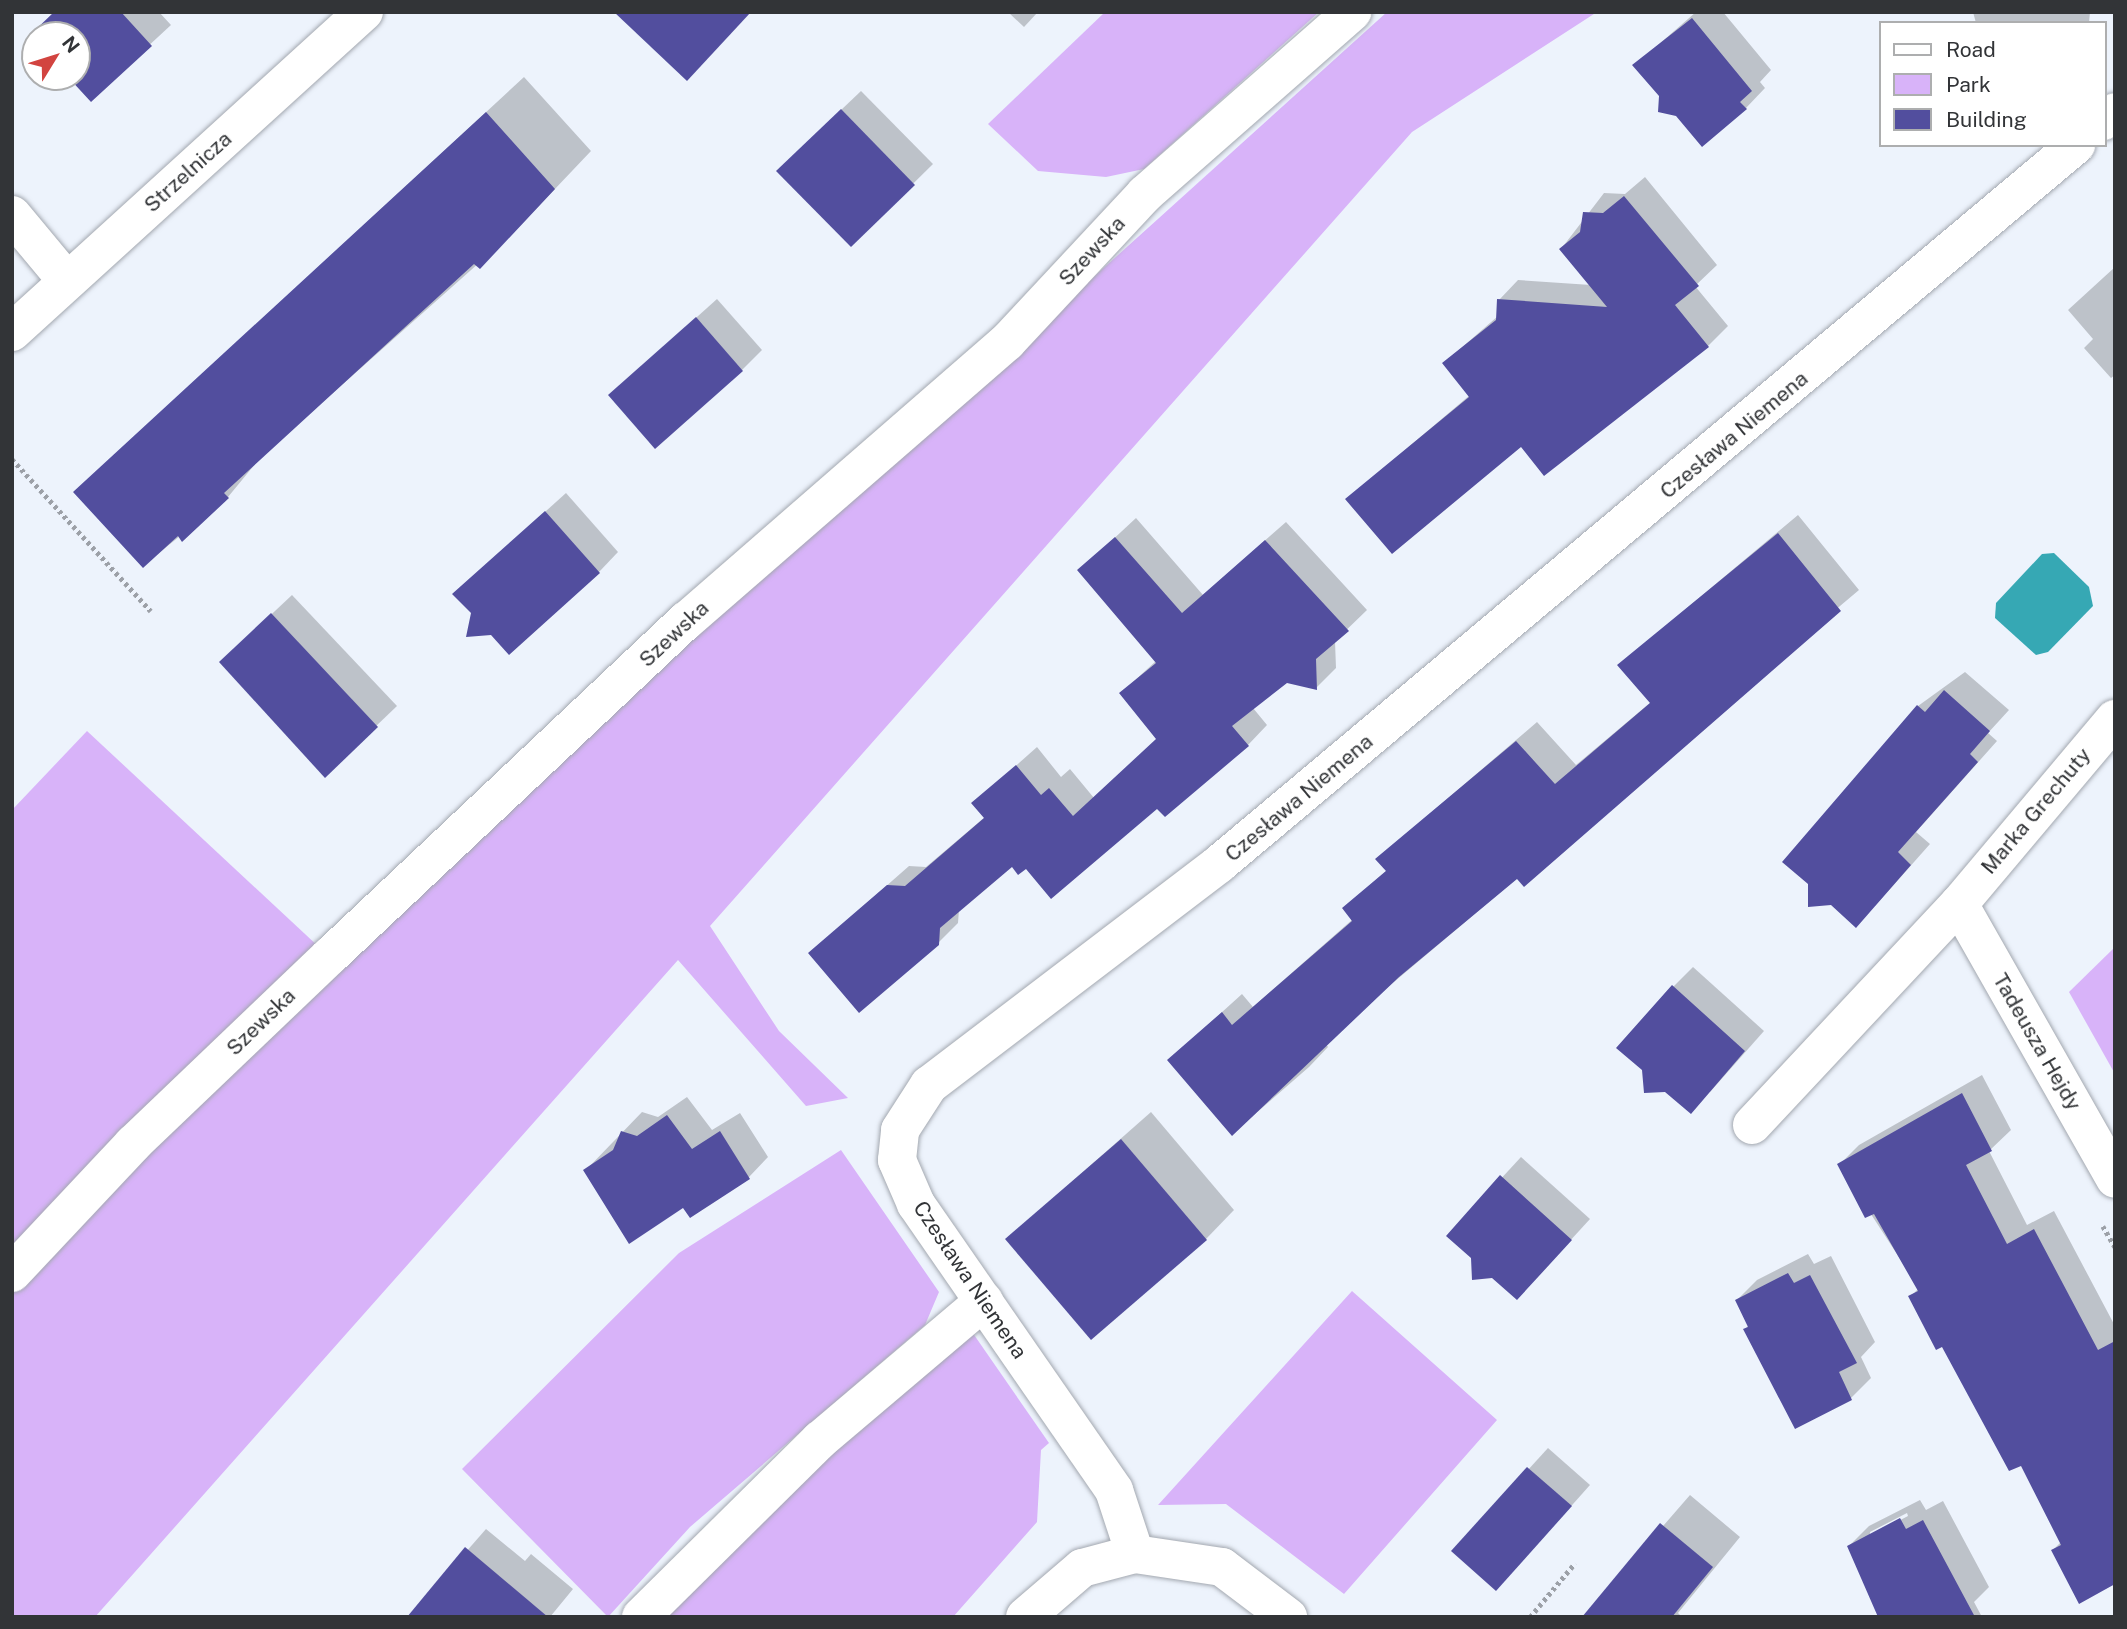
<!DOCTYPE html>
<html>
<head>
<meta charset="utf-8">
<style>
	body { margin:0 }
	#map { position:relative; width:2127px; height:1629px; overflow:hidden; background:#edf3fc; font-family:"Public Sans",sans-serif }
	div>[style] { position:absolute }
	.green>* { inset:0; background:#d8b3f9 }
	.water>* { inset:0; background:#36a8b4 }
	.shadow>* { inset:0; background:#0003 }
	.building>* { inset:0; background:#524e9e }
	.path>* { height:4.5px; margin-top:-2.25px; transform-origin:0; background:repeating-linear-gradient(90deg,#9ca0a7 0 3.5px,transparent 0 7px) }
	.roads { filter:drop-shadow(0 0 2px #a3a8b0) drop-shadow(0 0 2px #a3a8b0) }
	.minor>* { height:38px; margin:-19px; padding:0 19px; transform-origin:19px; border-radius:19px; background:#fff }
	span { translate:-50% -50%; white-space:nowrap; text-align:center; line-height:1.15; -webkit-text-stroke:7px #fff; paint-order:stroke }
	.street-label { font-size:21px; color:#323437 }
	.frame { position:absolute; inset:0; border:14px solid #323437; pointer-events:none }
	.legend { position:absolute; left:1879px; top:21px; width:228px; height:126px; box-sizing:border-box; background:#fff; border:2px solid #adaeaf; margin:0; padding:9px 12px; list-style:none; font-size:21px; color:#323437 }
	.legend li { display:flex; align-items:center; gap:14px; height:35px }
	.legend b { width:35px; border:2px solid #adaeaf }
	.north { position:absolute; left:21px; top:21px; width:70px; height:70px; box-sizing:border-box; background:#fff; border:2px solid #adaeaf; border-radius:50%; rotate:52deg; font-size:19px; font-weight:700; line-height:28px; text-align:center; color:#323437 }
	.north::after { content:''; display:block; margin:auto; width:24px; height:32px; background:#d24440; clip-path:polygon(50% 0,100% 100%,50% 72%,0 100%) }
</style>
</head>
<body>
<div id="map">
	<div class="green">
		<i style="clip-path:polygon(1105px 12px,1319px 12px,1144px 169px,1106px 177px,1038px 171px,988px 124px)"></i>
		<i style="clip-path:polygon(1387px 12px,1597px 12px,1412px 132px,710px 926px,779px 1031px,848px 1098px,806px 1106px,678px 960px,95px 1617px,12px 1617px,12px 1291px,44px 1248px,517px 798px)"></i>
		<i style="clip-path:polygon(87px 731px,320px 948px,12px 1262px,12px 810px)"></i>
		<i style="clip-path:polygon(2115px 947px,2115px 1074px,2069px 992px)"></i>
		<i style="clip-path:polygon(841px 1150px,939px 1292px,925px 1325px,690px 1527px,608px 1617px,462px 1469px,679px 1253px)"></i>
		<i style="clip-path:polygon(1352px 1291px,1497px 1420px,1344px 1594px,1226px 1504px,1158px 1505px)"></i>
		<i style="clip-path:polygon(970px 1329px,1049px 1443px,1041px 1450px,1037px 1522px,953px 1617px,660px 1617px,768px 1505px)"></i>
	</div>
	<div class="water">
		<i style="clip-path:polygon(2054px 553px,2089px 587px,2093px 606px,2048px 652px,2036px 655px,1995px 618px,1996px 603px,2042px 554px)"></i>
	</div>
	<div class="shadow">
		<i style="clip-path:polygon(55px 12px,159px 12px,171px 25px,91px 99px,70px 77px,77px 77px,77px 35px,31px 36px)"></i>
		<i style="clip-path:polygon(1008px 12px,1038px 12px,1024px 27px)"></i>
		<i style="clip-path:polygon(1696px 12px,1723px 12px,1771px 70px,1760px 82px,1765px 88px,1746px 108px,1635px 65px)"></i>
		<i style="clip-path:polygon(1973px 12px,2090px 12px,2089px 23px,1976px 23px)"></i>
		<i style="clip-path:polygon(524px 77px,591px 151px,516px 230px,261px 457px,228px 497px,143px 566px,75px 492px)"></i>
		<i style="clip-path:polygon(861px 91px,933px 164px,851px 245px,798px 151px)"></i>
		<i style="clip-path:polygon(1645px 177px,1717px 265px,1695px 286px,1728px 326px,1708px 346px,1521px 445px,1347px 499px,1470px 395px,1444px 363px,1498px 316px,1499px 300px,1518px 280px,1591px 285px,1561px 249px,1604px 193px,1625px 194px)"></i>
		<i style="clip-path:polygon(2115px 267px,2115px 375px,2111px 378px,2084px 348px,2093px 339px,2068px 310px)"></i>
		<i style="clip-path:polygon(717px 299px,762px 350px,742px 370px,610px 395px)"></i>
		<i style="clip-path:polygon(566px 493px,618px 552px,599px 572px,473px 613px,475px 575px)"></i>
		<i style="clip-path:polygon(1798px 515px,1859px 590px,1324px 1041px,1328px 1047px,1309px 1067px,1232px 1134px,1169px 1060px,1242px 994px,1253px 1007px,1353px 919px,1344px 908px,1387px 870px,1377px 859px,1537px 722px,1576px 765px,1651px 702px,1619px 665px)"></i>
		<i style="clip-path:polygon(1136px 518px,1203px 595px,1286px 522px,1367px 610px,1335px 641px,1336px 668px,1316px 688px,1287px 681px,1253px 708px,1267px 725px,1248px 745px,1158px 806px,1027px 867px,1012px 865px,959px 910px,958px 923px,938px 943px,810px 953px,909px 866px,926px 867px,985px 817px,974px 803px,1037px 747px,1061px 777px,1070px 769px,1094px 798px,1158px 738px,1121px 693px,1156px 661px,1079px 571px)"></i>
		<i style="clip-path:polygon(292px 595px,397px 706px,325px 775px,241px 643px)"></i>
		<i style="clip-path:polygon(1965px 672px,2009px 710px,1988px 733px,1997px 741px,1916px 832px,1930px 844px,1875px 906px,1918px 706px)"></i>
		<i style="clip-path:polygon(1693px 967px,1764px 1031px,1710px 1092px,1673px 987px)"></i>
		<i style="clip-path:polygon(1982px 1075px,2011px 1130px,1989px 1151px,2027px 1225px,2054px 1211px,2115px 1326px,2115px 1584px,2080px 1601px,2053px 1550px,2061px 1542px,2021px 1464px,1910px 1297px,1919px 1288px,1839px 1165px,1859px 1145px)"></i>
		<i style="clip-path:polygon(687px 1097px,712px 1130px,740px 1113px,768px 1157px,749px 1177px,684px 1206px,585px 1171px,642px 1112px,658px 1117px)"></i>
		<i style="clip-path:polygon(1151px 1112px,1234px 1210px,1206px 1239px,1007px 1239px)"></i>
		<i style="clip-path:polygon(1521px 1157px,1590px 1219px,1536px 1278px,1473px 1257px,1449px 1235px)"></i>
		<i style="clip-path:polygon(1808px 1254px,1814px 1264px,1831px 1256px,1875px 1342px,1861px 1357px,1871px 1378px,1851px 1398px,1796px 1427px,1745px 1329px,1749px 1325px,1737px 1300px,1757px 1280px)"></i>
		<i style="clip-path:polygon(1548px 1448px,1590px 1485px,1516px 1568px,1454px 1551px)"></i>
		<i style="clip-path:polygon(1690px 1495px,1740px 1537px,1678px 1613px,1682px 1617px,1584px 1617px)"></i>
		<i style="clip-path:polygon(evenodd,1920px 1500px,1926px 1510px,1943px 1501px,1989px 1587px,1974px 1602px,1982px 1617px,1883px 1617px,1849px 1546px,1869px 1526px,1920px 1500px,1907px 1513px,1908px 1516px,1870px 1536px,1870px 1532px,1907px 1513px)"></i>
		<i style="clip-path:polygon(486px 1529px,525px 1561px,531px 1554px,573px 1589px,550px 1617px,409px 1617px)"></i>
	</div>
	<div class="building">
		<i style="clip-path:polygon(54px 12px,121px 12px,152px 46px,91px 102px,68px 77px,77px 77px,77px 35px,35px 35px,35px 42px,29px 36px)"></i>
		<i style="clip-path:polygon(614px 12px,751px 12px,687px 81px)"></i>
		<i style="clip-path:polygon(1692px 18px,1752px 91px,1740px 102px,1747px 109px,1702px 147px,1676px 116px,1658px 112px,1659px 96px,1632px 65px)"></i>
		<i style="clip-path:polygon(841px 109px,915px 185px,851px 247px,776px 171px)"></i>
		<i style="clip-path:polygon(486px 112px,555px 189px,480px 269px,474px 264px,224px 493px,229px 498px,182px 542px,178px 536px,143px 568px,73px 492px)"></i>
		<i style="clip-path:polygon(1624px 196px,1699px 286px,1675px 305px,1709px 347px,1544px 476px,1521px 447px,1392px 554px,1345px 499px,1469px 397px,1442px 363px,1496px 320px,1497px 299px,1607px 307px,1559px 249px,1580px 232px,1583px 212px,1603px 213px)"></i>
		<i style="clip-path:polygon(696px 317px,743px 371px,655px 449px,608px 395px)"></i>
		<i style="clip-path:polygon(545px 511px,600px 573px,509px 655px,491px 635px,466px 637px,471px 613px,452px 594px)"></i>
		<i style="clip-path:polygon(1778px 533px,1841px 611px,1524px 887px,1517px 879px,1399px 977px,1232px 1136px,1167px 1060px,1222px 1012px,1232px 1025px,1352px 921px,1342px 908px,1386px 871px,1375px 859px,1516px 741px,1555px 784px,1650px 703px,1617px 665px)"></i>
		<i style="clip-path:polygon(1115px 537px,1182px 613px,1265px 540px,1349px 631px,1316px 659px,1317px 690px,1287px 683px,1232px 726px,1249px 746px,1165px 817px,1157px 809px,1051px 899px,1026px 869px,1018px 875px,1012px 867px,940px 928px,939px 945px,859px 1013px,808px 953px,887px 885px,905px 886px,984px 818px,971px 803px,1016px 765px,1041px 795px,1049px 788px,1073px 816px,1156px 739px,1119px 693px,1156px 663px,1077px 570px)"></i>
		<i style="clip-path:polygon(271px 613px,378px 727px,325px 778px,219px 662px)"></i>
		<i style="clip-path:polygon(1944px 690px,1990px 731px,1970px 754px,1978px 762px,1898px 852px,1911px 865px,1856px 928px,1831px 905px,1808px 907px,1808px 884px,1782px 862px,1917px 705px,1925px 712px)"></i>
		<i style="clip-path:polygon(1672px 985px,1745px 1051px,1691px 1114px,1665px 1092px,1644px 1093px,1642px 1070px,1616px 1048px)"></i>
		<i style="clip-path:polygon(1962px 1093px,1992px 1151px,1966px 1165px,2007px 1244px,2034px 1229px,2098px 1350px,2115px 1341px,2115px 1584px,2079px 1604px,2051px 1550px,2061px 1545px,2021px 1466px,2009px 1471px,1942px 1347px,1936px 1350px,1908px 1296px,1918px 1291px,1874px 1214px,1865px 1218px,1837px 1164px)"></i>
		<i style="clip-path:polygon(667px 1115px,692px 1149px,720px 1131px,750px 1179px,690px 1218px,683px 1208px,629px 1244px,583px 1170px,613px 1150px,621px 1131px,637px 1136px)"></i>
		<i style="clip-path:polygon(1121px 1139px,1207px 1240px,1091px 1340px,1005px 1239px)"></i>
		<i style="clip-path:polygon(1500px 1175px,1572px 1240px,1517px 1300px,1492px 1278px,1472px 1280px,1471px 1258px,1446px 1236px)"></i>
		<i style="clip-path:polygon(1788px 1273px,1794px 1283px,1810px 1275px,1857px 1363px,1839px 1372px,1852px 1400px,1795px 1429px,1743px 1329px,1748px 1327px,1735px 1300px)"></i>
		<i style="clip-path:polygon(1527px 1467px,1572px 1506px,1496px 1591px,1451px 1551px)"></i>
		<i style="clip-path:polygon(1900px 1518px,1906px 1529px,1923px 1520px,1975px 1617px,1878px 1617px,1847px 1546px)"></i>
		<i style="clip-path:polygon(1660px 1523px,1713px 1567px,1672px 1617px,1582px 1617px)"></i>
		<i style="clip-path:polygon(465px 1547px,548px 1617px,407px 1617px)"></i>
	</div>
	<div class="path">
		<i style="left:12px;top:459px;width:206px;rotate:47.6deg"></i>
		<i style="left:2103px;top:1226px;width:24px;rotate:60deg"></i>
		<i style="left:1530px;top:1617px;width:70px;rotate:-50.2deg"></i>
	</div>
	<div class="roads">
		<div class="minor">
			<i style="left:2104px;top:121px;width:14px;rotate:-39deg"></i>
			<i style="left:12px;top:215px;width:86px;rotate:50.2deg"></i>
			<i style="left:12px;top:332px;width:476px;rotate:-42.3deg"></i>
			<i style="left:1959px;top:904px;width:316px;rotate:60.4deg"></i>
			<i style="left:1752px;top:1125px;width:303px;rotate:-46.9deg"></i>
			<i style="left:1959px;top:904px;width:242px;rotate:-49.9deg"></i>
			<i style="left:12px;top:1273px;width:177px;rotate:-46.8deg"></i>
			<i style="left:133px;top:1144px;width:272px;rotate:-43.7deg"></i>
			<i style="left:330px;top:956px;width:489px;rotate:-43.3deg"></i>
			<i style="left:686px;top:621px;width:425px;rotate:-41deg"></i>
			<i style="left:1007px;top:342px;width:202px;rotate:-47deg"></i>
			<i style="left:1145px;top:194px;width:276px;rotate:-41.3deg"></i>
			<i style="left:1135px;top:1554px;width:67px;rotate:-108.2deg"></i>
			<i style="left:1114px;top:1490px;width:348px;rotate:-124.7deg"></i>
			<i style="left:916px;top:1204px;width:48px;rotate:-113.4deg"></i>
			<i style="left:897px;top:1160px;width:30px;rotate:-84deg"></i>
			<i style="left:900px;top:1130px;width:54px;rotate:-57.2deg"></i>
			<i style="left:929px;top:1085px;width:365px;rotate:-37.3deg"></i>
			<i style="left:1219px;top:864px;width:1119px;rotate:-40deg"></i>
			<i style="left:641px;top:1617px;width:252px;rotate:-44.7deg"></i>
			<i style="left:820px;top:1440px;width:215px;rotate:-40.3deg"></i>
			<i style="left:1025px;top:1617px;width:75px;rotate:-40.7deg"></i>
			<i style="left:1082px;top:1568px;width:55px;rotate:-14.8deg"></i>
			<i style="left:1135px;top:1554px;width:88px;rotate:8.5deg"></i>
			<i style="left:1222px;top:1567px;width:83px;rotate:37.1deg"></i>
		</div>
	</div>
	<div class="street-label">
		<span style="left:188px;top:172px;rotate:-42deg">Strzelnicza</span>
		<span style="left:1092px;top:251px;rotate:-47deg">Szewska</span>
		<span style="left:1734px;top:435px;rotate:-40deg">Czesława Niemena</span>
		<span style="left:674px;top:634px;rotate:-43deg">Szewska</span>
		<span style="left:1299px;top:798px;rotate:-40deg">Czesława Niemena</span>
		<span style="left:2036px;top:811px;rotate:-50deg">Marka Grechuty</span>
		<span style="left:261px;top:1022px;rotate:-44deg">Szewska</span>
		<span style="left:2037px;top:1042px;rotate:60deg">Tadeusza Hejdy</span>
		<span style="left:970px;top:1280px;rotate:56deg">Czesława Niemena</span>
	</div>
	<div class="frame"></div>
	<ul class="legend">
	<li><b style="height:9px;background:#fff"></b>Road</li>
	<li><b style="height:19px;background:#d8b3f9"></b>Park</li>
	<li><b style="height:19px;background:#524e9e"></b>Building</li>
	</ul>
	<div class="north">N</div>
</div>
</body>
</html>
